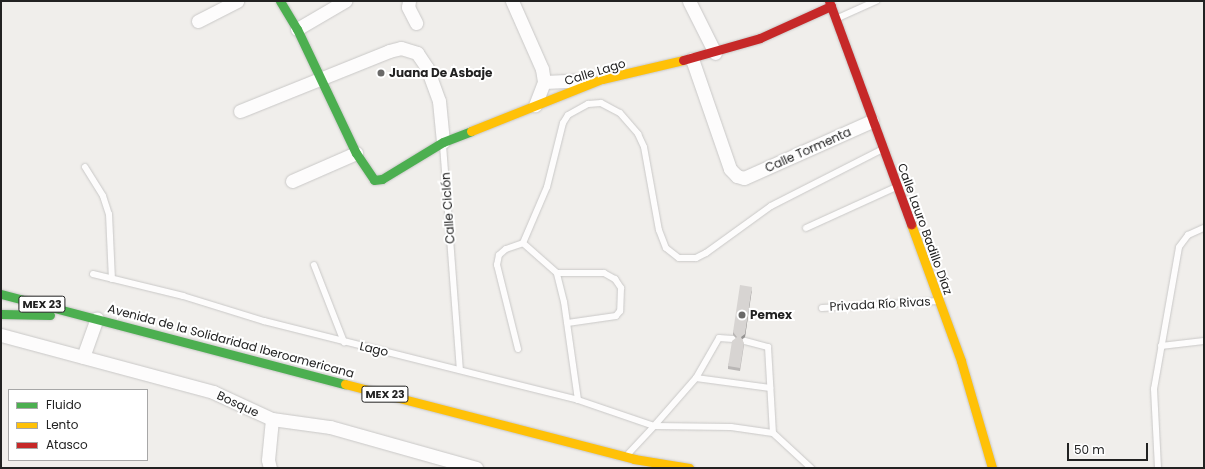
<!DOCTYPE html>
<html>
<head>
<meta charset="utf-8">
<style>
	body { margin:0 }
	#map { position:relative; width:1205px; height:469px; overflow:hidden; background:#f0eeeb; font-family:Poppins,sans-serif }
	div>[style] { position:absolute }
	.roads { filter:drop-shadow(0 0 1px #c9c8c7) drop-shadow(0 0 1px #c9c8c7) }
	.lane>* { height:6px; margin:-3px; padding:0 3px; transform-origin:3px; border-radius:3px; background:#fdfcfc }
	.street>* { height:13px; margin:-6.5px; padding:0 6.5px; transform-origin:6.5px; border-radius:6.5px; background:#fdfcfc }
	.fast>* { height:9px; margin:-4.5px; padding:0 4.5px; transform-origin:4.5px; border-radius:4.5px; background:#4caf50 }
	.slow>* { height:9px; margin:-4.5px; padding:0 4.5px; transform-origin:4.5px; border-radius:4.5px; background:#ffc107 }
	.jam>* { height:9px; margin:-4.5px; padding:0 4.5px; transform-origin:4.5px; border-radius:4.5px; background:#c62828 }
	.wall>* { inset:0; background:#b9b6b5 }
	.shaded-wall>* { inset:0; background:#969493 }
	.building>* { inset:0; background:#d7d4d2 }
	.dots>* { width:11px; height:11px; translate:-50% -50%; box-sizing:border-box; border:2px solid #fff; border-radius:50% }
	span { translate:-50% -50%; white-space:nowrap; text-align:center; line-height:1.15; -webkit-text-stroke:4px #fff; paint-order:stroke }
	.shield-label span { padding:1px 3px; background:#fff; border:1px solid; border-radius:3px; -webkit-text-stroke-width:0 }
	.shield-label { font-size:11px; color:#222; font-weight:700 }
	.street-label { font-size:12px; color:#222 }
	.poi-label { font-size:12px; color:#222; font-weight:700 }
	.left { translate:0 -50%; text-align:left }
	.frame { position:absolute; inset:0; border:2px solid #222; pointer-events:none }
	.legend { position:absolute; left:8px; top:389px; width:140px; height:72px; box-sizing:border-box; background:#fff; border:1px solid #a7a7a7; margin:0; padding:5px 7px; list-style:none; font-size:12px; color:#222 }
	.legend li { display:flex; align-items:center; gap:8px; height:20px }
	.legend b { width:20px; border:1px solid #a7a7a7 }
	.scale { position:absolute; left:1067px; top:443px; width:81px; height:18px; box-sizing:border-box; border:2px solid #222; border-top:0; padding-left:5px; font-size:12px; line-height:14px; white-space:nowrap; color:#222; -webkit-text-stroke:3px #fff; paint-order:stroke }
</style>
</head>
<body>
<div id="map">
	<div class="roads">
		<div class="lane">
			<i style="left:838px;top:18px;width:42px;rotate:-24.1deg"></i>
			<i style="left:443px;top:145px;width:225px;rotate:85.7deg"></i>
			<i style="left:85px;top:167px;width:34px;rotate:58deg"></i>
			<i style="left:103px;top:196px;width:19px;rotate:72deg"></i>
			<i style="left:109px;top:214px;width:65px;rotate:87.4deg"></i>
			<i style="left:806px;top:228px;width:99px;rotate:-24.5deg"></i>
			<i style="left:314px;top:265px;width:83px;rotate:68.7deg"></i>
			<i style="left:557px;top:273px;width:47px"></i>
			<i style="left:604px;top:273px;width:13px;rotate:29deg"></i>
			<i style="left:615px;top:279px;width:11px;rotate:56deg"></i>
			<i style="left:621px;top:288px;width:23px;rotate:92deg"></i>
			<i style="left:620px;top:311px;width:6px;rotate:129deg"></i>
			<i style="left:616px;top:316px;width:49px;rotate:171.7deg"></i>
			<i style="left:93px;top:274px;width:93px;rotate:13.7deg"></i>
			<i style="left:183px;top:296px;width:85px;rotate:17.2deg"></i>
			<i style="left:264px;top:321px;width:324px;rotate:14.1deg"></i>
			<i style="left:578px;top:400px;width:80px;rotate:18.9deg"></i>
			<i style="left:654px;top:426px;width:64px;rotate:-48.8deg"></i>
			<i style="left:696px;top:378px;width:46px;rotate:-60.1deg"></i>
			<i style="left:719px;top:338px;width:14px;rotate:4deg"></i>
			<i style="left:822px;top:308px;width:116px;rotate:-3.5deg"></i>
			<i style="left:745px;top:341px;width:24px;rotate:15deg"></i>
			<i style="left:768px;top:347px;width:86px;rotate:86.7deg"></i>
			<i style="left:1161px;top:346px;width:43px;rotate:-6.6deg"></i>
			<i style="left:518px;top:349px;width:87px;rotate:-104deg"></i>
			<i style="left:497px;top:265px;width:10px;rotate:-79deg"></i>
			<i style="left:499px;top:255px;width:9px;rotate:-41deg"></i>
			<i style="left:506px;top:249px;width:18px;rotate:-19deg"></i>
			<i style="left:696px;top:378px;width:75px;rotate:7.7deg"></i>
			<i style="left:578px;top:400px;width:99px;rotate:-98.1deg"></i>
			<i style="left:564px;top:302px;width:30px;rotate:-104deg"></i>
			<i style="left:557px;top:273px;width:45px;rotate:-138.6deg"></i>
			<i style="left:523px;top:243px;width:61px;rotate:-66.8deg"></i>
			<i style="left:547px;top:187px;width:66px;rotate:-76deg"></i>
			<i style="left:563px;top:123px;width:9px;rotate:-58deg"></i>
			<i style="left:568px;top:115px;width:23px;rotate:-29deg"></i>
			<i style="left:588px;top:104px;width:13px;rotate:-4deg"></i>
			<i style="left:601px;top:103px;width:21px;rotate:28deg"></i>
			<i style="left:620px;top:113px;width:28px;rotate:49deg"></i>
			<i style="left:638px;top:134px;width:14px;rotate:65deg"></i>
			<i style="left:644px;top:147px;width:84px;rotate:79.8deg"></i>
			<i style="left:659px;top:230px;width:19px;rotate:69deg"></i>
			<i style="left:666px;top:248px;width:16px;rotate:38deg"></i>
			<i style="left:679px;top:258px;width:17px"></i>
			<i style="left:696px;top:258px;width:11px;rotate:-27deg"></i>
			<i style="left:706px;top:253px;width:80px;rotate:-35.9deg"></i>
			<i style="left:771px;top:206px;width:123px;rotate:-27deg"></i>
			<i style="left:629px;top:453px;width:37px;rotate:-47deg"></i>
			<i style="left:654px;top:426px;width:77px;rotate:0.7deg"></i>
			<i style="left:731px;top:427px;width:42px;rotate:8.1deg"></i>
			<i style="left:773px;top:433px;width:52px;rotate:42.6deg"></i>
			<i style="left:1158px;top:468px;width:79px;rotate:-92.9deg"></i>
			<i style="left:1154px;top:389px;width:144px;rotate:-80deg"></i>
			<i style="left:1179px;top:247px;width:15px;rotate:-53deg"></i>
			<i style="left:1188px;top:235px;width:17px;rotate:-24deg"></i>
		</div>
		<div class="street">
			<i style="left:409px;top:1px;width:6px;rotate:99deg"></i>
			<i style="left:408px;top:7px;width:18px;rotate:63deg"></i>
			<i style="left:512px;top:1px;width:74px;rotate:66.2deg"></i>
			<i style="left:542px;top:69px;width:13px;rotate:81deg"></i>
			<i style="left:544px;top:82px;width:25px;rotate:111deg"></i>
			<i style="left:689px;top:1px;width:58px;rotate:63.4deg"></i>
			<i style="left:198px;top:21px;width:44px;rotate:-27.1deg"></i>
			<i style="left:297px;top:29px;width:56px;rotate:-30.3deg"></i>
			<i style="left:692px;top:59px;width:116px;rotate:70.9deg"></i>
			<i style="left:730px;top:169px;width:10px;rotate:45deg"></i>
			<i style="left:737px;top:176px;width:7px;rotate:16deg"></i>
			<i style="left:744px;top:178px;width:140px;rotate:-24deg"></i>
			<i style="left:544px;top:82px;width:45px;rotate:-2.5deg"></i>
			<i style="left:240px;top:111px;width:161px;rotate:-21.9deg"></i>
			<i style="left:389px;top:51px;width:12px;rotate:-14deg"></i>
			<i style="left:401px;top:48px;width:17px;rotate:17deg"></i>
			<i style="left:417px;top:53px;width:18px;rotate:56deg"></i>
			<i style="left:427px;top:68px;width:35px;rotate:70deg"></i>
			<i style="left:439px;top:101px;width:41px;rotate:84.4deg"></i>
			<i style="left:292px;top:181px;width:70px;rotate:-23.6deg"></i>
			<i style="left:1px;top:335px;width:220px;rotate:15deg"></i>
			<i style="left:213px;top:392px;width:65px;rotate:24.6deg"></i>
			<i style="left:272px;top:419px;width:59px;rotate:7.9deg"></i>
			<i style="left:330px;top:427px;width:152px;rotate:15.7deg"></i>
			<i style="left:83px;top:357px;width:41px;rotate:-70.3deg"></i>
			<i style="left:270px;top:468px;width:8px;rotate:-104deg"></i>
			<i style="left:268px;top:460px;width:41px;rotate:-84.4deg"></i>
		</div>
		<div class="fast">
			<i style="left:280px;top:1px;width:33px;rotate:59deg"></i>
			<i style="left:297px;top:29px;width:137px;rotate:64.6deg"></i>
			<i style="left:356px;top:153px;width:32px;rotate:56deg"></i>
			<i style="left:374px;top:180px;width:8px;rotate:-7deg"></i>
			<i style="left:382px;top:179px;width:71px;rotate:-31.2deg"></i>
			<i style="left:443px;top:142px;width:30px;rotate:-21deg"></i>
			<i style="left:1px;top:294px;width:356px;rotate:14.7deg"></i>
			<i style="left:1px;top:314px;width:49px;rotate:1.2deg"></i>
		</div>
		<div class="slow">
			<i style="left:471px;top:131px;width:141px;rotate:-21.7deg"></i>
			<i style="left:602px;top:79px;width:83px;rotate:-13.2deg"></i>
			<i style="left:911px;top:224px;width:146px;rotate:69.9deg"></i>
			<i style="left:961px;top:361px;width:111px;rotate:73.8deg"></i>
			<i style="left:345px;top:384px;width:299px;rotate:14.5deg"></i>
			<i style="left:634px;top:459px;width:56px;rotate:9.3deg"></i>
		</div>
		<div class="jam">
			<i style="left:829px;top:1px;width:238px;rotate:69.8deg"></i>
			<i style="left:683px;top:60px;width:80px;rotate:-15.9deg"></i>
			<i style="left:760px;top:38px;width:78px;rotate:-24.3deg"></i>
		</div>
	</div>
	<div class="wall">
		<i style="clip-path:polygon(752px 290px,745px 337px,742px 339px,744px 345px,740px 371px,728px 369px,728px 366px,736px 338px,733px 335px,733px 332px)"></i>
	</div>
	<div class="shaded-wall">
		<i style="clip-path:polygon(752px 287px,745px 337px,741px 340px,741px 337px)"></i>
	</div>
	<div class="building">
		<i style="clip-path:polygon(740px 285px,752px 287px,745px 334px,741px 337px,744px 343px,740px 368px,728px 366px,732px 341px,737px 337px,733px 332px)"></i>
	</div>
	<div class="dots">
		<i style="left:381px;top:73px;background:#6a6968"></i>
		<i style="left:742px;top:315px;background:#6a6968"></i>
	</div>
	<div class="shield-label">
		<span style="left:42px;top:304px">MEX 23</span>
		<span style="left:385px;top:394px">MEX 23</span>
	</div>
	<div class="street-label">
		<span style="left:595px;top:72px;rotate:-17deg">Calle Lago</span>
		<span style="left:808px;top:150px;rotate:-24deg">Calle Tormenta</span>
		<span style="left:448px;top:208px;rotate:-94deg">Calle Ciclón</span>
		<span style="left:925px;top:229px;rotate:70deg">Calle Lauro Badillo Díaz</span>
		<span style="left:880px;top:304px;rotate:-3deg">Privada Río Rivas</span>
		<span style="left:231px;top:341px;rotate:15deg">Avenida de la Solidaridad Iberoamericana</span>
		<span style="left:374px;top:349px;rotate:13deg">Lago</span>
		<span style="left:238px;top:404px;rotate:25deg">Bosque</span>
	</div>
	<div class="poi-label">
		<span class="left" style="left:389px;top:73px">Juana De Asbaje</span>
		<span class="left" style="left:750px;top:315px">Pemex</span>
	</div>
	<div class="frame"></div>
	<ul class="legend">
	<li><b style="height:5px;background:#4caf50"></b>Fluido</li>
	<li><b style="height:5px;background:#ffc107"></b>Lento</li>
	<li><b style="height:5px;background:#c62828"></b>Atasco</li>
	</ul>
	<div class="scale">50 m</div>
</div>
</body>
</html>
